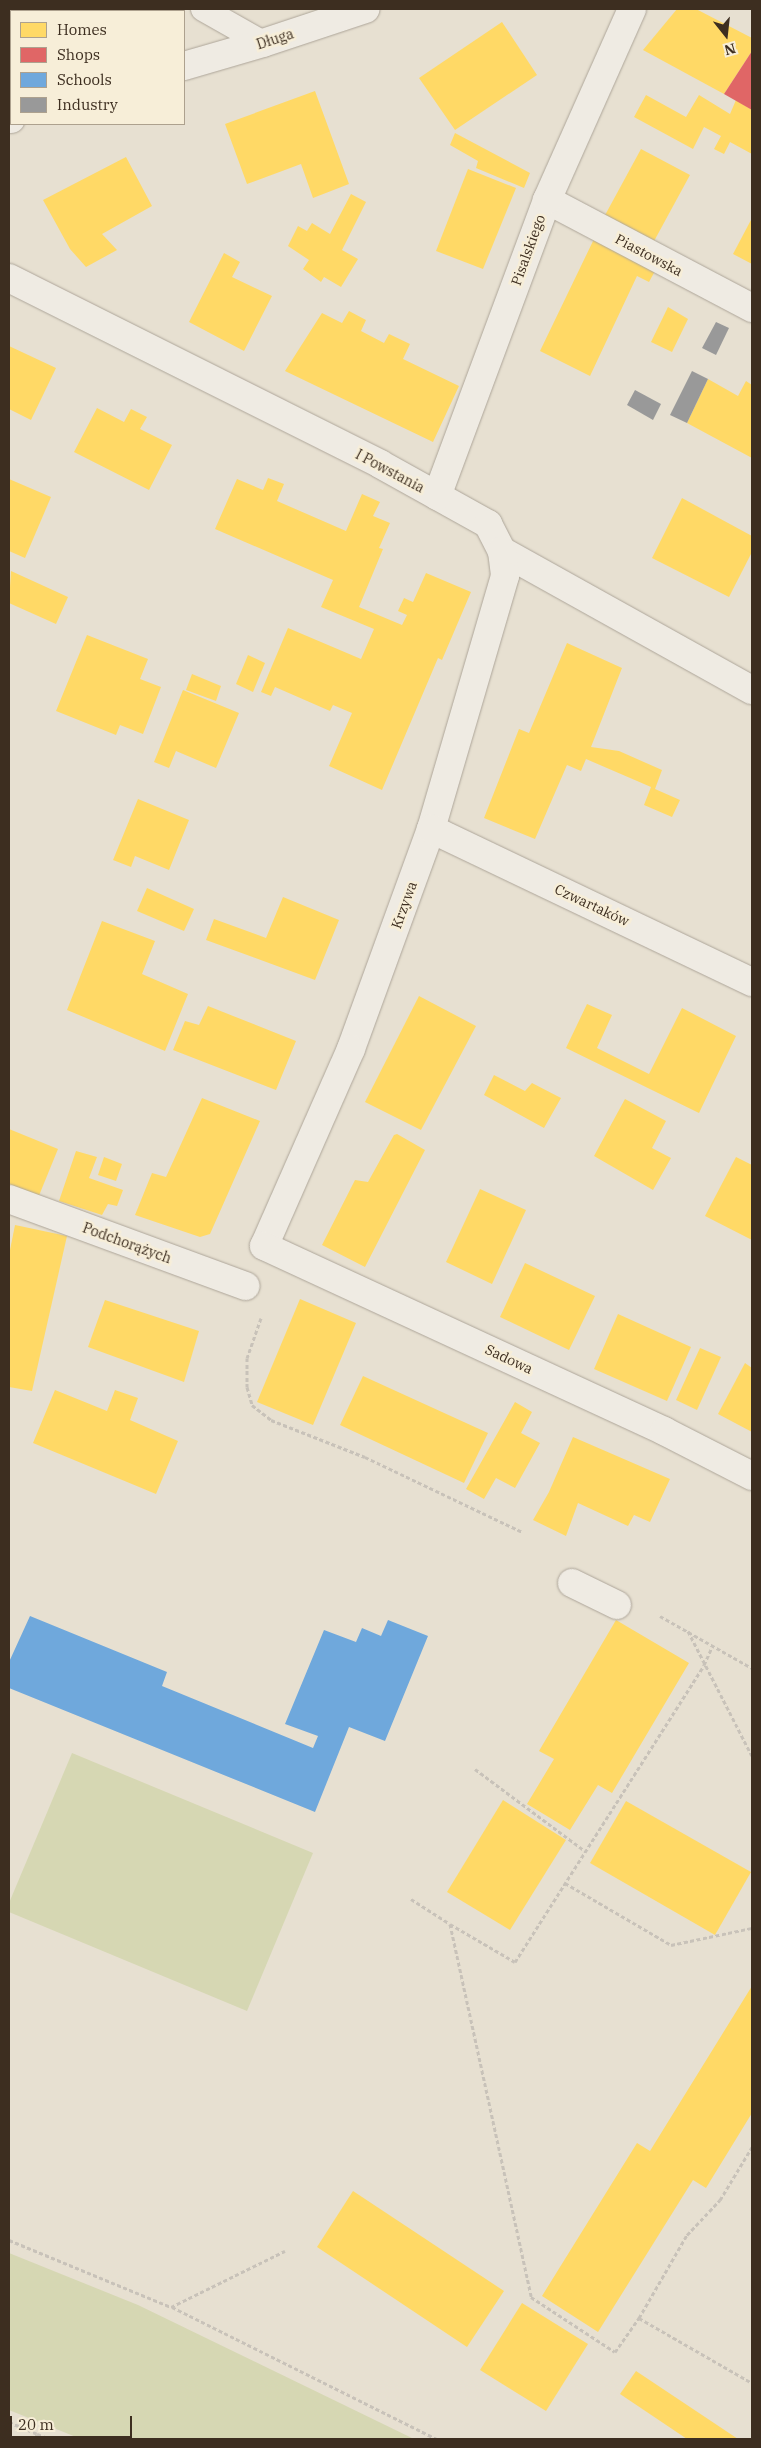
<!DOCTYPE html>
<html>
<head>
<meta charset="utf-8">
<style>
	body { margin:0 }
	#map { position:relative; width:761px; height:2448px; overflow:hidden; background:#e7e0d1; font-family:"IBM Plex Serif",serif }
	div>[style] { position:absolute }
	.green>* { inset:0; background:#d6d7b3 }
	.homes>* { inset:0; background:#ffd966 }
	.shops>* { inset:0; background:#e06666 }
	.schools>* { inset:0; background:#6fa8dc }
	.industry>* { inset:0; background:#999 }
	.path>* { height:3px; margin-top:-1.5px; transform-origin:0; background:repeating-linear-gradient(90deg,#c8c2b9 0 4px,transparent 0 6.5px) }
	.roads { filter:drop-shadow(0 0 1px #ada599) drop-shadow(0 0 1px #ada599) }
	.lane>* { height:24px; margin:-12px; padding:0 12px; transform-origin:12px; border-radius:12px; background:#efebe3 }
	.street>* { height:28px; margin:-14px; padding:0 14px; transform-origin:14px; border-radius:14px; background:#efebe3 }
	.secondary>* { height:28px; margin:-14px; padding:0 14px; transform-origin:14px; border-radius:14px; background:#efebe3 }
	span { translate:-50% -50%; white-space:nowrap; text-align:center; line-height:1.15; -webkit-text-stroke:5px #f7eed8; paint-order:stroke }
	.street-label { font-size:14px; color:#3d2e20 }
	.frame { position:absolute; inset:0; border:10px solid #3d2e20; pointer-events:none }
	.legend { position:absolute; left:10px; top:10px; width:175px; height:115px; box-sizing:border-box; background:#f7eed8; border:1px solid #ada18e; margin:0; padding:6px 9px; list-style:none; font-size:15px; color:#3d2e20 }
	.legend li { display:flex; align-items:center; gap:10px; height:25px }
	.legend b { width:25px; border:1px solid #ada18e }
	.north { position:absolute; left:701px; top:10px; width:50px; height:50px; -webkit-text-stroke:4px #f7eed8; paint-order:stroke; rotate:164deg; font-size:14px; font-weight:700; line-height:20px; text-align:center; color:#3d2e20 }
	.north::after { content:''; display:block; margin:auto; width:18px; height:22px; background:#3d2e20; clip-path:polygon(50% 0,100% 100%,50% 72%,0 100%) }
	.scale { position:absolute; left:10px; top:2416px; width:122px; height:22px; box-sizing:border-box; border:2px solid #3d2e20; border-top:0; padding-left:6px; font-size:15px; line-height:18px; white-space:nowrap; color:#3d2e20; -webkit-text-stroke:4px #f7eed8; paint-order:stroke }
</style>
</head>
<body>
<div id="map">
	<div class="green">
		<i style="clip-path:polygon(72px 1753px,313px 1853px,247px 2011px,9px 1912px,9px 1903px)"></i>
		<i style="clip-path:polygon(9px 2253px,138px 2305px,414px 2439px,81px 2439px,9px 2410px)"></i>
	</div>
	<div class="homes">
		<i style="clip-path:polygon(9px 9px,38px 9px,37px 11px,11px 11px,11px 51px,9px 50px)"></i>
		<i style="clip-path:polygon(677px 9px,696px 9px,752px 38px,752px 51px,724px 94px,643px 50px)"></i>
		<i style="clip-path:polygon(502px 22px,537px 75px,455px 130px,419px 78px)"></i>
		<i style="clip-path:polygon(315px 91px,349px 184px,313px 198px,301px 164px,247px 184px,225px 124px)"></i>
		<i style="clip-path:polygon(646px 95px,686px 117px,699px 95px,730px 114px,736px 100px,752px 110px,752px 154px,730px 142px,724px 154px,714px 149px,721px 136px,704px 127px,693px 149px,634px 117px)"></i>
		<i style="clip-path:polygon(455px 133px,530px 173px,524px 188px,476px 168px,478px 161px,450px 145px)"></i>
		<i style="clip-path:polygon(641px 149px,690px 175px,653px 243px,604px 217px)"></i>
		<i style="clip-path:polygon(126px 157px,152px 206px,102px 234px,117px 250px,86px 267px,70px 249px,43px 200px)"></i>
		<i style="clip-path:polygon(468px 169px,516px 188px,483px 269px,436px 251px)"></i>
		<i style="clip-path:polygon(351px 194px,366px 202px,342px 250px,358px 259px,341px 287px,324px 277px,321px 282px,303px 269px,309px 260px,288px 246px,298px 226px,307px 231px,312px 223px,330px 234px)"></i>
		<i style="clip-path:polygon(752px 218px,752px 264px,733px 254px)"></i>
		<i style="clip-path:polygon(594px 239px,655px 271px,649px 282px,637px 276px,590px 376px,540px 351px)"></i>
		<i style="clip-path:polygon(224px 253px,240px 262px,232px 277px,272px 296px,244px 351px,189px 322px)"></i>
		<i style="clip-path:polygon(668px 307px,688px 319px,672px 352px,651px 342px)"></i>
		<i style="clip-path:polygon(349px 311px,366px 320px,361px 331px,384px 343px,389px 334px,410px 344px,403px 359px,459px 386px,433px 442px,285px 371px,322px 313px,342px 323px)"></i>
		<i style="clip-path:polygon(9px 346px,56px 368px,31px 420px,9px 409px)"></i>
		<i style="clip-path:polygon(708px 379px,738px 396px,746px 381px,752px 385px,752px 458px,687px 423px)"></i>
		<i style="clip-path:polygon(97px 408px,124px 422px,131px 409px,147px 417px,140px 429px,172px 445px,149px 490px,74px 452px)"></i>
		<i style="clip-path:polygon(268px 478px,284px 484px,277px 501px,346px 531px,362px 494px,380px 502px,373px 516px,390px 523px,379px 548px,383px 549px,359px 607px,402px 625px,407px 615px,398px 611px,404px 598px,413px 602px,426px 573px,471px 592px,442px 660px,438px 658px,382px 790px,329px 766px,352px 713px,333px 705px,330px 711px,275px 687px,271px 696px,261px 692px,288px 628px,361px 659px,374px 629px,321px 607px,333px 580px,215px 529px,237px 479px,263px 490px)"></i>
		<i style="clip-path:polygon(9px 479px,51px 497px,25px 558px,9px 551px)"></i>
		<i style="clip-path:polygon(682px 498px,752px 536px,752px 552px,729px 597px,652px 558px)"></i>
		<i style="clip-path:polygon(11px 571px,68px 597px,56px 624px,9px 603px)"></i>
		<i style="clip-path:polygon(87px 635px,148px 659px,140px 679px,161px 687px,143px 734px,120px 725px,116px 735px,56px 711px)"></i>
		<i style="clip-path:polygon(567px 643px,622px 668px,591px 747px,619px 751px,662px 770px,655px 789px,680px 800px,672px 817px,644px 805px,651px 787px,586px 759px,581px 771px,567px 765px,535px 839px,484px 818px,519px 729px,529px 733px)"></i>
		<i style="clip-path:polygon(248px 655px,265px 663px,253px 692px,236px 684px)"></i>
		<i style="clip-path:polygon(192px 674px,221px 686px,216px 701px,186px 690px)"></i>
		<i style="clip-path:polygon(183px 690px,239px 713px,216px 768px,176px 751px,169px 768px,154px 762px)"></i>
		<i style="clip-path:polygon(138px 799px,189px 820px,169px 870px,135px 856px,131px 867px,113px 860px)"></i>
		<i style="clip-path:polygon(147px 888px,194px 909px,184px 931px,137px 911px)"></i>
		<i style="clip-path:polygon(283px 897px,339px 920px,315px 980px,206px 940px,214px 919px,266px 938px)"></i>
		<i style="clip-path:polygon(102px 921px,155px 941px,142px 974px,188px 994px,165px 1051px,67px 1010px)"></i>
		<i style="clip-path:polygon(419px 996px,476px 1026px,421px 1130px,365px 1102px)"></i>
		<i style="clip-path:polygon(587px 1004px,612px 1015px,597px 1048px,649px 1074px,682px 1008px,736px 1036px,699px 1113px,566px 1048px)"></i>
		<i style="clip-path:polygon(208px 1006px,296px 1041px,276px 1090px,173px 1050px,185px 1021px,199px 1025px)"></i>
		<i style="clip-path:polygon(494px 1075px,525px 1091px,532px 1083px,561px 1098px,544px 1128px,484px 1095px)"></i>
		<i style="clip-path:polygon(202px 1098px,260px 1121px,210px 1234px,200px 1237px,135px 1215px,152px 1173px,166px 1177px)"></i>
		<i style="clip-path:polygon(625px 1099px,666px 1121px,652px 1148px,671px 1158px,653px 1190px,594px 1156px)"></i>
		<i style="clip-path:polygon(9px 1129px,58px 1149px,38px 1198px,9px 1186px)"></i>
		<i style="clip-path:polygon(397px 1134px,425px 1150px,365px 1267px,322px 1245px,355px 1180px,368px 1182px,394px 1135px)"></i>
		<i style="clip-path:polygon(76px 1151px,97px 1157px,89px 1178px,123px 1190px,117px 1206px,108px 1204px,102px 1215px,59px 1201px)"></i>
		<i style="clip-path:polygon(104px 1157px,122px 1164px,116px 1181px,98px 1175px)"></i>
		<i style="clip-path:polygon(736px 1157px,752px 1165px,752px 1240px,705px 1216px)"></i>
		<i style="clip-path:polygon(480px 1189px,526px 1210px,492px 1284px,446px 1262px)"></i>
		<i style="clip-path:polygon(15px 1225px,67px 1236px,32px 1391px,9px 1387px,9px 1255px)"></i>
		<i style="clip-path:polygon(525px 1263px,595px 1296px,569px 1350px,500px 1317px)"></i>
		<i style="clip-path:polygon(300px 1299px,356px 1323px,313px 1425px,257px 1402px)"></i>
		<i style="clip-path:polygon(105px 1300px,199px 1331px,184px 1382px,88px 1347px)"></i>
		<i style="clip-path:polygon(618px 1314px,691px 1347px,667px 1401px,594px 1369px)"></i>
		<i style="clip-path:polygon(700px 1348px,721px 1357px,697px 1410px,676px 1400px)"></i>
		<i style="clip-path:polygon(745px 1363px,752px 1368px,752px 1432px,718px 1414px)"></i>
		<i style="clip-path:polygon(363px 1376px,488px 1433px,464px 1483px,340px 1425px)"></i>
		<i style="clip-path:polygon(55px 1390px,107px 1411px,115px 1390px,138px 1398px,130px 1420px,178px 1441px,156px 1494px,33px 1443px)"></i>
		<i style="clip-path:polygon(515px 1402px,532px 1412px,521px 1433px,540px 1443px,515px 1488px,496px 1478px,484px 1499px,466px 1489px)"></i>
		<i style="clip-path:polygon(573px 1437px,670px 1479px,650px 1522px,634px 1515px,628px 1526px,578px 1503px,566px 1536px,533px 1520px,549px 1492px)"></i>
		<i style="clip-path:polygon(616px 1620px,689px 1663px,612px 1793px,598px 1785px,570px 1830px,527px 1804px,554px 1759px,539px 1751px)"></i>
		<i style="clip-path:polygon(503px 1800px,566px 1840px,510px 1930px,447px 1892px)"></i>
		<i style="clip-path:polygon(626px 1801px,751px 1872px,715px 1935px,590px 1863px)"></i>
		<i style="clip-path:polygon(752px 1986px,752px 2113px,706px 2188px,693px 2180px,598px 2332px,542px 2296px,637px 2143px,650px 2151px)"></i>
		<i style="clip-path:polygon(353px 2191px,504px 2291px,467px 2347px,317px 2247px)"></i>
		<i style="clip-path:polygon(522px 2303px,588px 2344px,546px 2411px,480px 2370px)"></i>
		<i style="clip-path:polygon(636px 2371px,738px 2439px,687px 2439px,620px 2394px)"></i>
	</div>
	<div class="shops">
		<i style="clip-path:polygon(752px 51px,752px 110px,724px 94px)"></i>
	</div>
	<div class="schools">
		<i style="clip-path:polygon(30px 1616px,167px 1672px,162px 1686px,313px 1748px,318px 1736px,285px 1724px,324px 1630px,356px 1642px,362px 1628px,381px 1636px,388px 1620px,428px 1636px,385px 1741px,349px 1727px,315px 1812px,9px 1688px,9px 1662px)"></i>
	</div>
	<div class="industry">
		<i style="clip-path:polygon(716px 322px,729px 328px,716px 355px,702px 348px)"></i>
		<i style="clip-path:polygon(692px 371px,708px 379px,687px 423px,670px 415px)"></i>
		<i style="clip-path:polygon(635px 390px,661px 404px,653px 420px,627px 405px)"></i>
	</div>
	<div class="path">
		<i style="left:261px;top:1318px;width:42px;rotate:109.3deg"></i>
		<i style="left:247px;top:1358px;width:29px;rotate:90deg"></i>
		<i style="left:247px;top:1387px;width:19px;rotate:74deg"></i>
		<i style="left:252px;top:1405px;width:24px;rotate:38deg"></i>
		<i style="left:271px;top:1420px;width:101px;rotate:21.5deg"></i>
		<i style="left:365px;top:1457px;width:174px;rotate:25.5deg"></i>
		<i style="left:660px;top:1616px;width:106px;rotate:29.5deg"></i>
		<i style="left:688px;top:1631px;width:140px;rotate:62.9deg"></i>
		<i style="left:475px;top:1769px;width:137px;rotate:36.7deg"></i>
		<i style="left:565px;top:1883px;width:123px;rotate:30.3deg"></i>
		<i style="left:671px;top:1945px;width:83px;rotate:-11.9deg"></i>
		<i style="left:411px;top:1899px;width:46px;rotate:32.7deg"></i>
		<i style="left:450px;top:1924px;width:382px;rotate:77.7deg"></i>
		<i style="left:531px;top:2297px;width:100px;rotate:33.2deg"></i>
		<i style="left:615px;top:2352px;width:42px;rotate:-54.8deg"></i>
		<i style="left:639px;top:2318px;width:96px;rotate:-60deg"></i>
		<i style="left:687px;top:2235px;width:48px;rotate:-46.7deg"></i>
		<i style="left:720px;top:2200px;width:62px;rotate:-58.9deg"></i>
		<i style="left:450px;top:1924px;width:75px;rotate:30.3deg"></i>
		<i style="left:515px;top:1962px;width:352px;rotate:-57.5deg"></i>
		<i style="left:704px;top:1665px;width:22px;rotate:-66deg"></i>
		<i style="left:9px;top:2240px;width:175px;rotate:22.5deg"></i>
		<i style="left:171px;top:2307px;width:127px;rotate:-26.2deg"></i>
		<i style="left:172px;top:2307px;width:296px;rotate:26.5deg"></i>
		<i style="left:639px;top:2318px;width:130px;rotate:29.9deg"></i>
		<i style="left:9px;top:2422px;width:30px;rotate:23deg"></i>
		<i style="left:37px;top:2434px;width:5px;rotate:112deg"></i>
		<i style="left:37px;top:2434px;width:14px;rotate:21deg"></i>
	</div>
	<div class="roads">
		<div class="lane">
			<i style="left:203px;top:9px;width:69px;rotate:29.5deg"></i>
		</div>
		<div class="street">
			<i style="left:547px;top:200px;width:232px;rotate:27.8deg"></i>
			<i style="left:9px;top:278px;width:415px;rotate:26.6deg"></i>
			<i style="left:380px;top:464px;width:124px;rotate:29.1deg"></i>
			<i style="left:488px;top:524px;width:30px;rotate:63deg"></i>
			<i style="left:502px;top:551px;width:286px;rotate:29.1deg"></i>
			<i style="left:437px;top:496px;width:316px;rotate:-69.6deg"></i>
			<i style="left:547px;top:200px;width:209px;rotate:-66deg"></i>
			<i style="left:502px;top:551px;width:25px;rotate:83deg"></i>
			<i style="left:505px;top:576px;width:264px;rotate:106.3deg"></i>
			<i style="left:431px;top:829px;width:234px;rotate:110deg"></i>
			<i style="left:351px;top:1049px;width:215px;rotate:113.8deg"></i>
			<i style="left:264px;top:1246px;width:441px;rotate:24.8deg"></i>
			<i style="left:664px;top:1431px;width:99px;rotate:27.1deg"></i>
			<i style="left:431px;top:829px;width:356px;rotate:25.5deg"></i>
			<i style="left:9px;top:1199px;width:252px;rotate:20.2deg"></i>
			<i style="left:572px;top:1583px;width:50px;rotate:26.1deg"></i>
		</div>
		<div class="secondary">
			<i style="left:184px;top:66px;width:82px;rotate:-16.2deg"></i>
			<i style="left:263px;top:43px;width:108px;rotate:-18.4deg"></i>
			<i style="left:9px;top:119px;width:2px"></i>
		</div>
	</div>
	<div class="street-label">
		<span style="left:275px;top:39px;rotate:-18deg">Długa</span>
		<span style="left:528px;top:250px;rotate:-70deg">Pisalskiego</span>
		<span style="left:649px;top:255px;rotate:28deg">Piastowska</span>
		<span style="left:390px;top:471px;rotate:28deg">I Powstania</span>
		<span style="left:404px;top:905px;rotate:-70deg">Krzywa</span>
		<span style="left:592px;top:905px;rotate:25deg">Czwartaków</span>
		<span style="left:127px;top:1243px;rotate:20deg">Podchorążych</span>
		<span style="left:509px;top:1359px;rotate:25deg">Sadowa</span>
	</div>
	<div class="frame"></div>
	<ul class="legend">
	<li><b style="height:14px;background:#ffd966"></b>Homes</li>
	<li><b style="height:14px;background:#e06666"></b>Shops</li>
	<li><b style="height:14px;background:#6fa8dc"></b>Schools</li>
	<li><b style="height:14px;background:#999"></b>Industry</li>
	</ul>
	<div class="north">N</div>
	<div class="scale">20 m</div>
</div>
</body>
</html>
